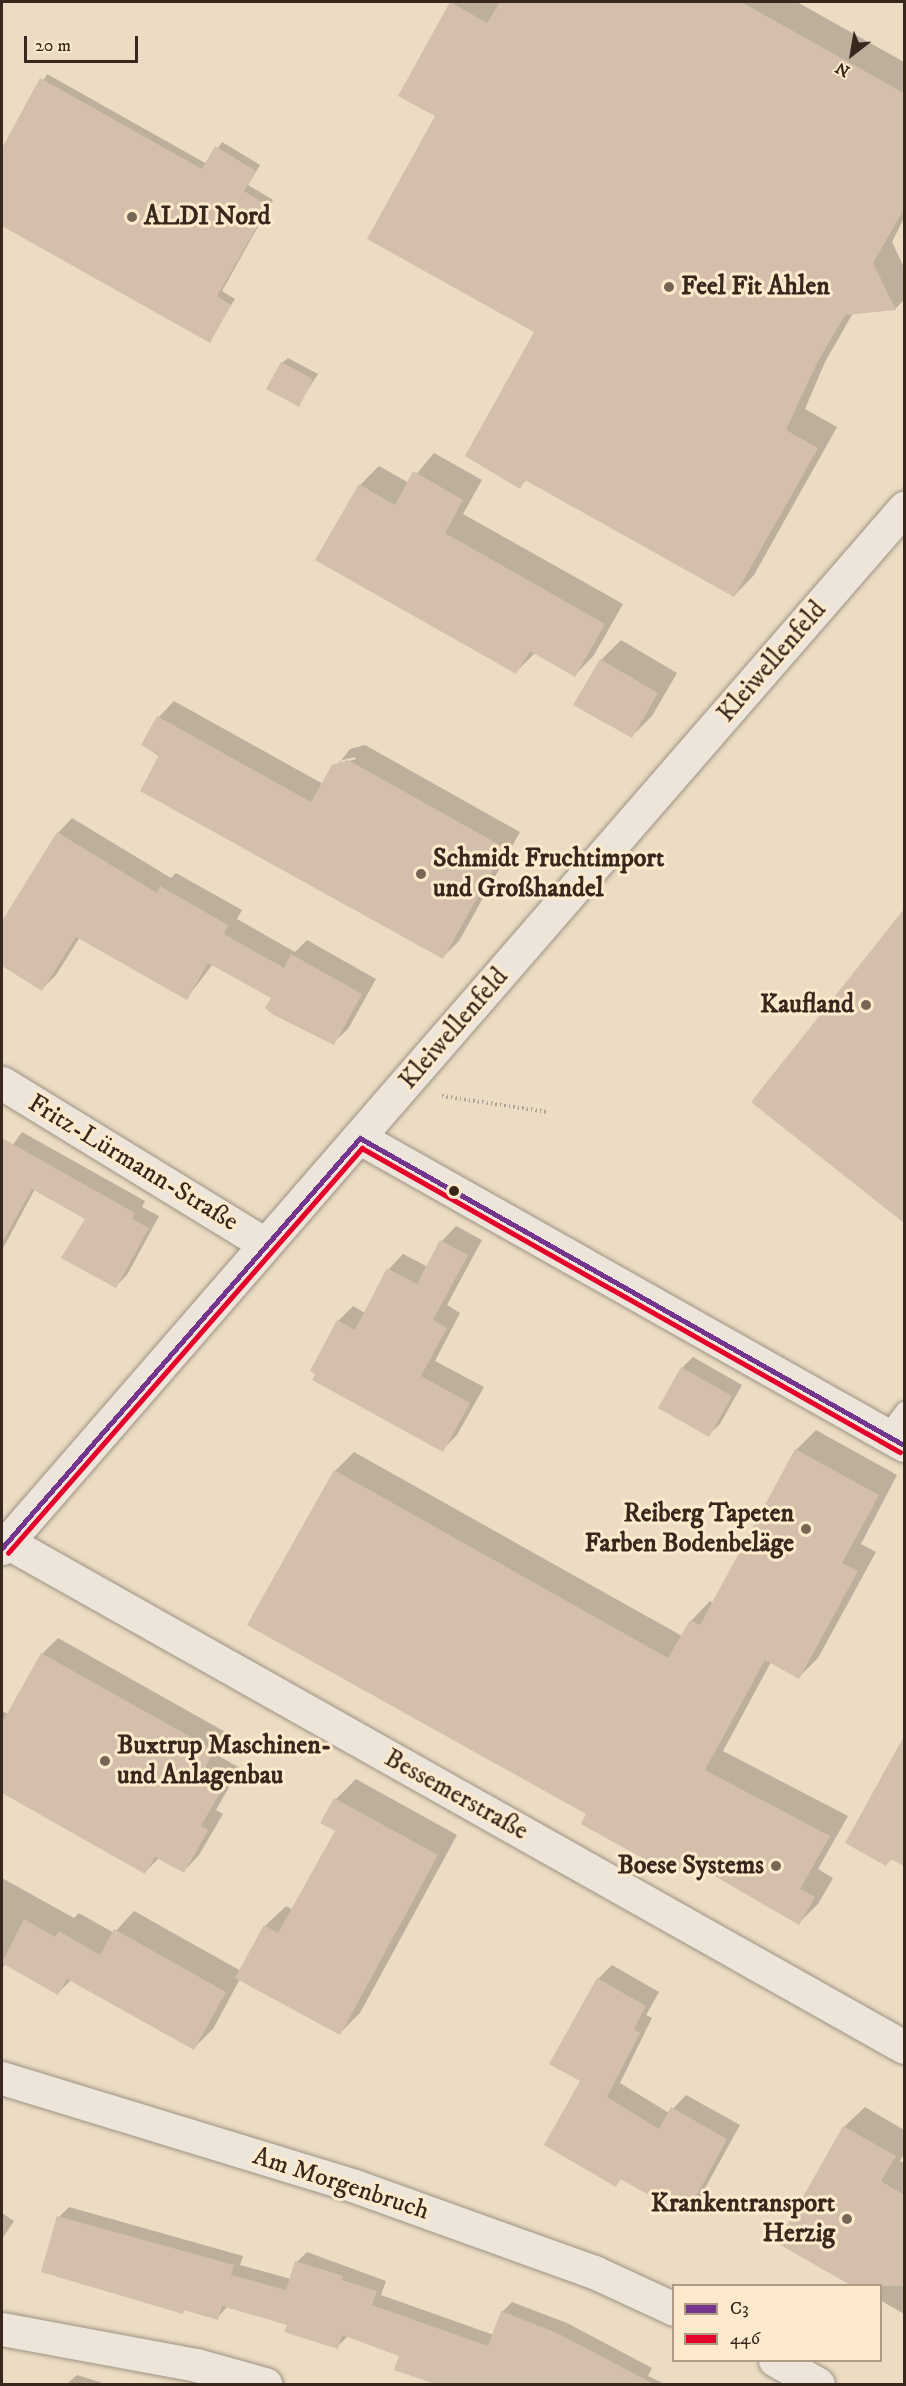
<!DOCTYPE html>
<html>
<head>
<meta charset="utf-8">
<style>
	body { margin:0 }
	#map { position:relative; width:906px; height:2386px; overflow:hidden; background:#ebdcc3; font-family:"IM FELL DW Pica",serif }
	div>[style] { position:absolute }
	.shadow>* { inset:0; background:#0003 }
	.building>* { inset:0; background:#d3bfac }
	.path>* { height:4px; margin-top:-2px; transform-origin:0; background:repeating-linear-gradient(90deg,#aca59a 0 1.5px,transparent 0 4.5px) }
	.roads { filter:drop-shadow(0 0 2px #9c9283) drop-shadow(0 0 2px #9c9283) }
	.lane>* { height:16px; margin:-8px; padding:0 8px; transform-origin:8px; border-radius:8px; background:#ede5d9 }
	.street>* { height:33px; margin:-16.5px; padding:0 16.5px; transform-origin:16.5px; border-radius:16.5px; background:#ede5d9 }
	.bus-1>* { height:4.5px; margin:-2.25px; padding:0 2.25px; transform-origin:2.25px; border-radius:2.25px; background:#73358d }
	.bus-2>* { height:4.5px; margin:-2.25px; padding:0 2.25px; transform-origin:2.25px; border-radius:2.25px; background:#e4002b }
	.dots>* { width:16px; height:16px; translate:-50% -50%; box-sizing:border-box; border:3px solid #fdeacd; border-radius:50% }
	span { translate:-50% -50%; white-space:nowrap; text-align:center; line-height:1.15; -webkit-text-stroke:6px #fdeacd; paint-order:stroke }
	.poi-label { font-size:26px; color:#37271c; font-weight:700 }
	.left { translate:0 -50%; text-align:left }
	.right { translate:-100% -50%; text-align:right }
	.street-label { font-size:26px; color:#37271c }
	.frame { position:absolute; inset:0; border:3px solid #37271c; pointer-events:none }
	.legend { position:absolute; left:672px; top:2284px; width:210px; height:78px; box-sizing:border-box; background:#fdeacd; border:2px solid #ae9c86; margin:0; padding:8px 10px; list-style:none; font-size:18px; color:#37271c }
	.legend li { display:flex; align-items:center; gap:12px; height:30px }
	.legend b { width:30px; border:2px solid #ae9c86 }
	.north { position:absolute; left:822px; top:24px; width:60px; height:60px; -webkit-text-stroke:4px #fdeacd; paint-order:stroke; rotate:211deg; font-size:16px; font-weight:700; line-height:24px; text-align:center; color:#37271c }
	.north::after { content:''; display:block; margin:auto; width:21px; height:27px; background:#37271c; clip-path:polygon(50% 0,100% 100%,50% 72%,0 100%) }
	.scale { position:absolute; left:24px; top:36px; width:114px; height:27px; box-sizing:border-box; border:3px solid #37271c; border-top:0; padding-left:8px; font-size:18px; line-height:21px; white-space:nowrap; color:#37271c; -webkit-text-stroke:4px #fdeacd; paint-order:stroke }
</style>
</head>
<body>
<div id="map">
	<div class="shadow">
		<i style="clip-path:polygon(453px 2px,797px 2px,904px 62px,904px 218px,892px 242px,904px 267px,904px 300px,895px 309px,853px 313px,825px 362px,805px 409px,837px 427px,754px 575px,734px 596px,527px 479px,520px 487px,536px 332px,437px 116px)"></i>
		<i style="clip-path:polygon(47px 74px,207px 164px,222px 142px,260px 165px,248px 185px,273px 200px,222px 291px,235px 299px,209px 341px,2px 224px,2px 151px)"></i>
		<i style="clip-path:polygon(288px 358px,318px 374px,298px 405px,282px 363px)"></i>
		<i style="clip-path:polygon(434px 453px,482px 480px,463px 514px,623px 604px,594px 655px,575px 675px,536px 652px,516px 672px,360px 485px,379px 466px,409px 483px)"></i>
		<i style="clip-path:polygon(621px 640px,677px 673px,652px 716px,632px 736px,601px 660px)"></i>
		<i style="clip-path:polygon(evenodd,174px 701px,323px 784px,350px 749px,365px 745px,520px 832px,459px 941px,443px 957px,143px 745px,159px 717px,174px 701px,355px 757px,356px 759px,339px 764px,339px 761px,355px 757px)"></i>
		<i style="clip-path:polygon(72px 818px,171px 878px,176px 873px,242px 910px,237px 919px,295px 952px,307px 940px,376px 979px,348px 1029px,333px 1043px,273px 997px,213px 964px,187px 998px,80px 937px,56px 975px,42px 989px,2px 965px,2px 923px,58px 833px)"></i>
		<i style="clip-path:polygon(904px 911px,904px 1221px,754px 1101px)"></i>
		<i style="clip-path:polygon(22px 1132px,145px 1201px,142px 1207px,159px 1216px,127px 1275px,116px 1286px,87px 1218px,35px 1189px,2px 1250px,2px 1160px)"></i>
		<i style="clip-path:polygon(456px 1226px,482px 1240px,447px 1305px,460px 1313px,435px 1361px,484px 1387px,457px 1435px,442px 1450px,338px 1321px,353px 1306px,365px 1313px,389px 1269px,403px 1254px,428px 1267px,442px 1241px)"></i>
		<i style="clip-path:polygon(693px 1357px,742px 1385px,720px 1424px,708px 1435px,682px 1368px)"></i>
		<i style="clip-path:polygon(816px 1430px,897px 1475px,861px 1544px,876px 1552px,818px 1658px,799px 1677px,771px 1662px,723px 1751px,848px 1816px,818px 1869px,833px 1878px,818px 1904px,799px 1923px,701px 1867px,588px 1814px,335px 1471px,354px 1452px,682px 1636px,691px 1621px,710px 1601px,713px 1603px,796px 1450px)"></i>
		<i style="clip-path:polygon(58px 1638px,229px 1734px,217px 1755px,240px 1768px,216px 1810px,223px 1814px,199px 1855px,184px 1871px,159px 1858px,145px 1872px,2px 1792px,2px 1711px,8px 1714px,42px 1654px)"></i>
		<i style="clip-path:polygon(904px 1752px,904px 1865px,893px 1858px,886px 1864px,888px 1768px)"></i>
		<i style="clip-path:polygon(356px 1779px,457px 1835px,360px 2013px,340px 2033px,240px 1979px,213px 2029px,194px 2048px,71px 1980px,58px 1993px,6px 1964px,2px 1968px,2px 1878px,74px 1918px,79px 1913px,114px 1933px,134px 1911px,241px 1971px,265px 1926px,286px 1906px,293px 1910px,337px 1831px,336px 1799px)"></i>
		<i style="clip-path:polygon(612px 1965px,659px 1992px,646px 2015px,652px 2018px,620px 2083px,669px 2113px,686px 2095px,740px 2125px,699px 2199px,686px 2213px,622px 2178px,616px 2185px,582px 2081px,598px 1979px)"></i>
		<i style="clip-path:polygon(865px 2107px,904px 2130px,904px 2153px,900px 2161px,904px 2163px,904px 2314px,880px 2300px,844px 2127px)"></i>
		<i style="clip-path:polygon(69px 2207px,243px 2256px,240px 2265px,291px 2279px,297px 2262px,307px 2252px,386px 2281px,381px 2295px,494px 2335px,502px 2312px,512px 2302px,567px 2323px,652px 2368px,648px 2376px,665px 2384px,441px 2384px,400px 2355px,348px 2336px,337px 2347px,289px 2324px,228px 2306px,217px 2318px,186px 2309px,182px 2312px,59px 2217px)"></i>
		<i style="clip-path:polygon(2px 2213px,14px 2221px,2px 2239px)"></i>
		<i style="clip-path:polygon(77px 2375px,106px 2384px,67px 2384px)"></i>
	</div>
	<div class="building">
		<i style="clip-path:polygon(450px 2px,487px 23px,500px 2px,741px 2px,904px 93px,904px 209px,873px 263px,896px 310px,845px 315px,817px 363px,786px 430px,818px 448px,734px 597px,525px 480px,520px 489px,465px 456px,534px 332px,367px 239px,435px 116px,398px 96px)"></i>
		<i style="clip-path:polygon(40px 78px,202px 169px,215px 146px,256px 171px,244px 191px,269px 206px,217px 296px,231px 305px,210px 343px,2px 226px,2px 148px)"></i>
		<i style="clip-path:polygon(281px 362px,313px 379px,299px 407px,266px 389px)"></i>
		<i style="clip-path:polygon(413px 471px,463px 500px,445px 533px,605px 624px,575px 677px,530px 651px,516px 674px,315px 560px,359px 484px,395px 505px)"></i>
		<i style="clip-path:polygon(600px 659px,658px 693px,632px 738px,573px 705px)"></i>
		<i style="clip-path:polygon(157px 716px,311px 802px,332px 765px,348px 760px,505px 848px,443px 959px,140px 791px,159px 755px,141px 745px)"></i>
		<i style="clip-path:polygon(57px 832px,157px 893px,160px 886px,228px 925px,224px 934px,284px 968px,291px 954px,362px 994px,334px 1045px,272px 1014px,265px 1008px,271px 998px,208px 963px,187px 1000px,76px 937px,42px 991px,2px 966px,2px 921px)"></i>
		<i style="clip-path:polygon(904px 909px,904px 1223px,751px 1102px)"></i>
		<i style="clip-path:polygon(2px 1138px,135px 1213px,132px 1219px,149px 1228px,116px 1288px,61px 1258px,85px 1219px,32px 1189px,2px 1243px)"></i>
		<i style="clip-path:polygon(440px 1240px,468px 1255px,433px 1320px,447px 1328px,421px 1376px,470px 1403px,443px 1452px,312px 1380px,315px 1374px,310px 1371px,337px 1320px,355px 1330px,387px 1268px,417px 1284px)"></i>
		<i style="clip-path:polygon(681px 1367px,732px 1396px,709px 1437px,658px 1408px)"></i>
		<i style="clip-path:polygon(795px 1449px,879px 1495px,842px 1563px,858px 1571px,799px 1679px,765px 1660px,705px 1770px,830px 1836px,800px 1889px,815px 1897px,799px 1925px,701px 1868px,669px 1873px,581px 1824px,586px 1814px,247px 1625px,334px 1470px,668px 1658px,690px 1620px,700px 1625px)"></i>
		<i style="clip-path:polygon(41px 1653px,214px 1750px,203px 1771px,225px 1784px,201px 1826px,208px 1830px,184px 1873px,155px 1857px,145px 1874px,2px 1793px,2px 1723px)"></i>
		<i style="clip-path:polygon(904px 1736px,904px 1866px,891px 1859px,886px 1866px,845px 1843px)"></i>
		<i style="clip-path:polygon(334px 1798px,438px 1855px,340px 2035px,235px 1978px,264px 1925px,278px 1933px,335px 1831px,320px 1823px)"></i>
		<i style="clip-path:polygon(24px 1919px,55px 1937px,59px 1931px,100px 1955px,114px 1929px,226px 1992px,194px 2050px,67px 1979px,58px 1995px,2px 1963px)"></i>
		<i style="clip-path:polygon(597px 1978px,646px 2006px,634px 2029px,640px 2033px,607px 2097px,659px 2129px,671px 2107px,727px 2139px,686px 2215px,620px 2179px,616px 2187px,544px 2145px,580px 2081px,549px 2064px)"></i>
		<i style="clip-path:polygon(843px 2126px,896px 2156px,881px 2181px,904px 2195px,904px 2286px,852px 2286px,777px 2243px)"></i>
		<i style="clip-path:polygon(57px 2216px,234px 2265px,231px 2275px,286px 2290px,295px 2261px,343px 2276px,342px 2280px,377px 2291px,372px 2305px,488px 2346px,501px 2311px,557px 2333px,656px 2385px,438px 2385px,394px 2370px,399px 2356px,342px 2335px,338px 2349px,284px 2332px,287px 2325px,222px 2306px,218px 2320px,184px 2310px,183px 2314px,41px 2272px)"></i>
	</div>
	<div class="path">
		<i style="left:442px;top:1096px;width:107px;rotate:8.6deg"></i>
	</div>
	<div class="roads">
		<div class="lane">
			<i style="left:886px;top:1434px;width:30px;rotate:-53deg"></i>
		</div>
		<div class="street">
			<i style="left:2px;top:1083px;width:308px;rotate:31.5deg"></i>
			<i style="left:360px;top:1138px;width:625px;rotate:29.44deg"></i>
			<i style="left:7px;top:1542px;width:1029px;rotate:29.38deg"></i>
			<i style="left:2px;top:1548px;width:1377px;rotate:-49.06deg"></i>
			<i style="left:2px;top:2078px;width:369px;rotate:17deg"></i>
			<i style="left:355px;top:2186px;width:254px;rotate:19.8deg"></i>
			<i style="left:594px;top:2272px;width:88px;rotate:24.8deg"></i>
			<i style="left:2px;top:2329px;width:197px;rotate:10.5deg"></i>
			<i style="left:196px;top:2365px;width:72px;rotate:15.4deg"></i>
			<i style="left:775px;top:2360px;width:49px;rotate:29.2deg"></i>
		</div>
	</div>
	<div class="bus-1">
		<i style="left:2px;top:1548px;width:544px;rotate:-48.87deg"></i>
		<i style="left:360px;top:1138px;width:625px;rotate:29.44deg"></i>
	</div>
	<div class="bus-2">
		<i style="left:8px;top:1553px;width:538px;rotate:-48.84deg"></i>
		<i style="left:362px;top:1148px;width:618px;rotate:29.47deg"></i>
	</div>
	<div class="dots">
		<i style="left:132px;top:217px;background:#766656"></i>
		<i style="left:669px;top:287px;background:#766656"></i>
		<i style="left:421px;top:874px;background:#766656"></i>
		<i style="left:866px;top:1005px;background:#766656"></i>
		<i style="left:454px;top:1191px;background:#37271c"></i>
		<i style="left:806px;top:1529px;background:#766656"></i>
		<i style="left:105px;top:1761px;background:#766656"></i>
		<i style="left:776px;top:1866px;background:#766656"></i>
		<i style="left:847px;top:2219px;background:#766656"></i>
	</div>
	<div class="poi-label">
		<span class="left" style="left:144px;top:217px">ALDI Nord</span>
		<span class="left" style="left:681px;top:287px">Feel Fit Ahlen</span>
		<span class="left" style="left:433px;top:874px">Schmidt Fruchtimport<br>und Großhandel</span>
		<span class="right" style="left:854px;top:1005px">Kaufland</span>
		<span class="right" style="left:794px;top:1529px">Reiberg Tapeten<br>Farben Bodenbeläge</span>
		<span class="left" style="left:117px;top:1761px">Buxtrup Maschinen-<br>und Anlagenbau</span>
		<span class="right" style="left:764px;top:1866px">Boese Systems</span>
		<span class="right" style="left:835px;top:2219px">Krankentransport<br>Herzig</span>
	</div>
	<div class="street-label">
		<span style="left:772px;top:662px;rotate:-49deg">Kleiwellenfeld</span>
		<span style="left:454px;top:1029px;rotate:-49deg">Kleiwellenfeld</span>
		<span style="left:133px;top:1163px;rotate:31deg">Fritz-Lürmann-Straße</span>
		<span style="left:456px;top:1795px;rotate:29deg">Bessemerstraße</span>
		<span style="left:341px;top:2184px;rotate:18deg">Am Morgenbruch</span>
	</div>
	<div class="frame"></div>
	<ul class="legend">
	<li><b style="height:8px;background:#73358d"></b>C3</li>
	<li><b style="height:8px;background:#e4002b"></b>446</li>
	</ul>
	<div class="north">N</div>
	<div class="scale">20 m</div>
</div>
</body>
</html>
